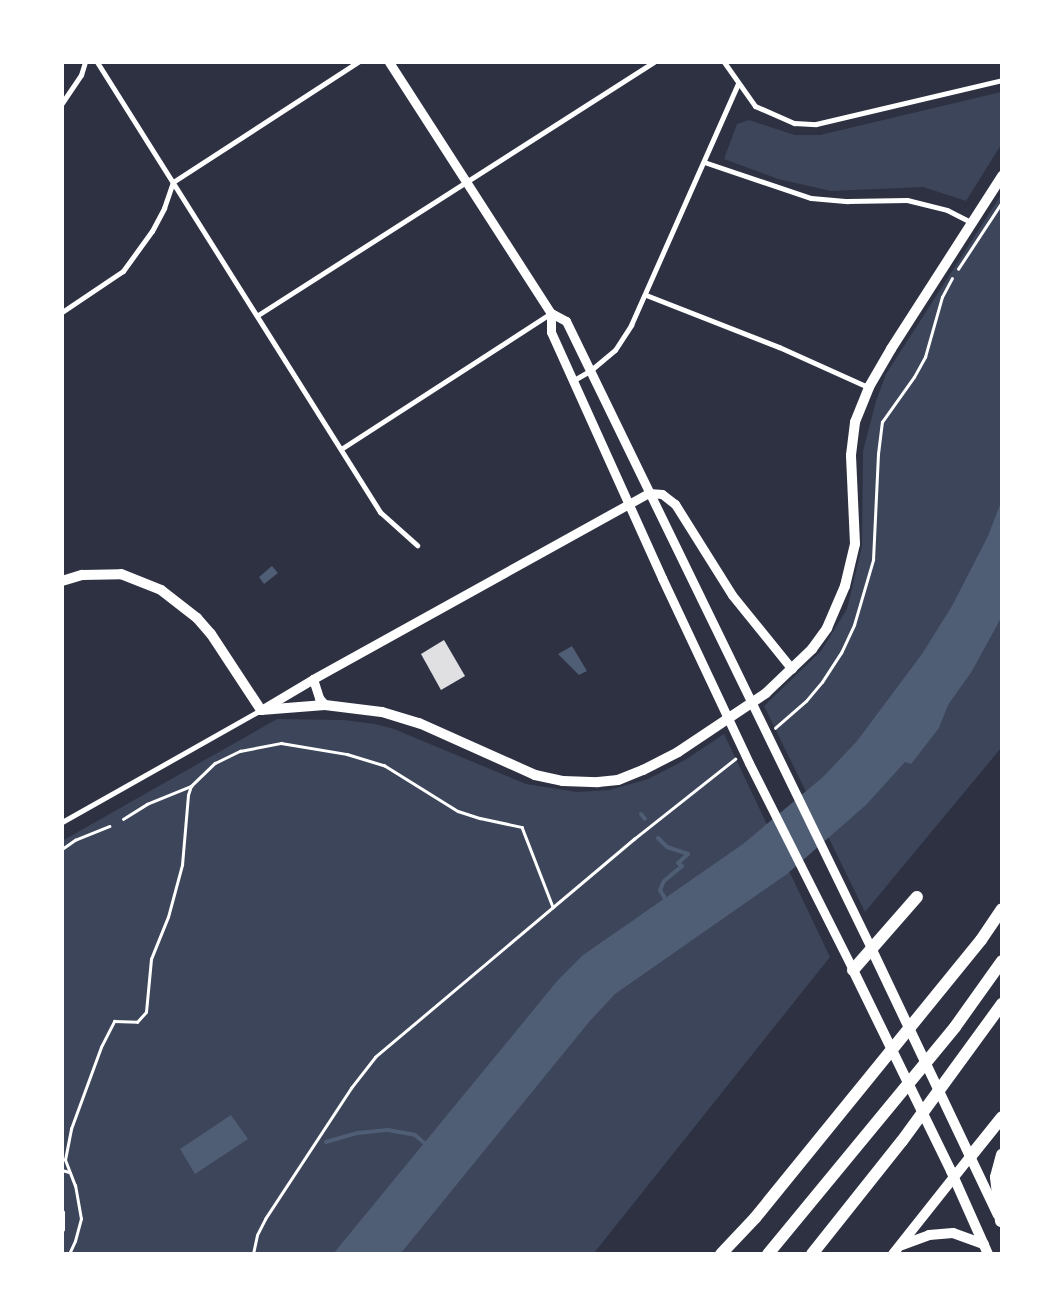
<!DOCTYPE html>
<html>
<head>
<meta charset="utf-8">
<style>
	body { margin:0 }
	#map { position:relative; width:1064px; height:1316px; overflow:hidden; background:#2d3142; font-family:"Noto Serif",serif }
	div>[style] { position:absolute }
	.green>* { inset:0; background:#3c4559 }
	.water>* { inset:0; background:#4f5d75 }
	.stream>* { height:4px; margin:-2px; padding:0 2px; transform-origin:2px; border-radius:2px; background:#4f5d75 }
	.building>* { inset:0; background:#e0e0e3 }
	.path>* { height:2.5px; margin:-1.25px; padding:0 1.25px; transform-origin:1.25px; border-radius:1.25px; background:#fff }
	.minor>* { height:5px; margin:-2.5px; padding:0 2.5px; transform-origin:2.5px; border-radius:2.5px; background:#fff }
	.tertiary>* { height:9px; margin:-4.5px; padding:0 4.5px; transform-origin:4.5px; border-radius:4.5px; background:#fff }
	.secondary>* { height:10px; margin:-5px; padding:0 5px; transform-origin:5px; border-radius:5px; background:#fff }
	.motorway>* { height:12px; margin:-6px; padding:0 6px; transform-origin:6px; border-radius:6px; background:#fff }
	span { translate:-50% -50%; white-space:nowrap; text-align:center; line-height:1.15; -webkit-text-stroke:5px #fff; paint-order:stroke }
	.frame { position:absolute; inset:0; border:64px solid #fff; pointer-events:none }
</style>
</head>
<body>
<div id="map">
	<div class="green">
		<i style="clip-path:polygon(1001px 92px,1001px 145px,966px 201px,923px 187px,831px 191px,778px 179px,724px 159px,737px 124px,749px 120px,795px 135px,820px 135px)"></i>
		<i style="clip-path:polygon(1001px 195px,1001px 748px,865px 912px,764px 706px,821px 651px,847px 609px,862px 546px,863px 451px,876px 401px,886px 374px)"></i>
		<i style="clip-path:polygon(277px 719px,344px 720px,375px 724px,394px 729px,526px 784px,577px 792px,609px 790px,648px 779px,685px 760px,724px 734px,830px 957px,594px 1253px,63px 1253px,62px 841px)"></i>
	</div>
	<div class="water">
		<i style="clip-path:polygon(1001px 502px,1001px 618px,972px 671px,948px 705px,939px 728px,911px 764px,905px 762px,866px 805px,787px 874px,615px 994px,589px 1022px,401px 1253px,333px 1254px,558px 980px,583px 955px,743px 844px,823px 777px,857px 741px,922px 654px,952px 606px,988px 536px)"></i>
		<i style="clip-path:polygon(272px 566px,278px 573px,264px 584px,259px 577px)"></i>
		<i style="clip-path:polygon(572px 646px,587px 671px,579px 675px,558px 654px)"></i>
		<i style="clip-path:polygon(231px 1115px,248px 1139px,195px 1174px,180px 1149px)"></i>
	</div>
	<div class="stream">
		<i style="left:641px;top:814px;width:6px;rotate:51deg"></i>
		<i style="left:658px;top:838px;width:13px;rotate:45deg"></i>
		<i style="left:667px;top:847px;width:22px;rotate:18deg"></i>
		<i style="left:688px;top:854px;width:13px;rotate:138deg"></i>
		<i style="left:678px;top:863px;width:5px;rotate:37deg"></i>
		<i style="left:682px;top:866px;width:23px;rotate:140deg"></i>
		<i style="left:664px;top:881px;width:10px;rotate:114deg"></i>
		<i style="left:660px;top:890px;width:14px;rotate:60deg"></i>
		<i style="left:326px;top:1142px;width:33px;rotate:-16deg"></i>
		<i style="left:358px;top:1133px;width:30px;rotate:-6deg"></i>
		<i style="left:388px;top:1130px;width:27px;rotate:10deg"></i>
		<i style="left:415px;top:1135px;width:17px;rotate:40deg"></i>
	</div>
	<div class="building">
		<i style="clip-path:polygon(444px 640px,465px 676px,441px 690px,421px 654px)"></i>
	</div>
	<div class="path">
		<i style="left:958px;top:269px;width:80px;rotate:-56.7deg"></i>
		<i style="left:775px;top:728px;width:41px;rotate:-41.1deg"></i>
		<i style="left:806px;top:701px;width:25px;rotate:-50deg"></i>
		<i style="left:822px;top:682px;width:35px;rotate:-57deg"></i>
		<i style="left:841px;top:653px;width:31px;rotate:-65deg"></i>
		<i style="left:854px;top:625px;width:68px;rotate:-73.7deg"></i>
		<i style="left:873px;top:560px;width:106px;rotate:-87.3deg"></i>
		<i style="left:878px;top:454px;width:32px;rotate:-83deg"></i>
		<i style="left:882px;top:422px;width:55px;rotate:-54.6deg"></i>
		<i style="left:914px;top:377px;width:23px;rotate:-61deg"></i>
		<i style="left:925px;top:357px;width:62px;rotate:-74.2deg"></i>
		<i style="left:942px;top:297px;width:21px;rotate:-62deg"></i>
		<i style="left:123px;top:819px;width:28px;rotate:-32deg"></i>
		<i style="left:147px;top:804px;width:48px;rotate:-22.2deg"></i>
		<i style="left:191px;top:786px;width:33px;rotate:-44deg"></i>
		<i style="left:215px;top:763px;width:28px;rotate:-26deg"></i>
		<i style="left:240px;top:751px;width:42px;rotate:-11deg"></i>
		<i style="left:281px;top:743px;width:67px;rotate:9.5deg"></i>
		<i style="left:347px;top:754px;width:39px;rotate:17deg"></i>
		<i style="left:384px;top:765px;width:87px;rotate:31.9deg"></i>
		<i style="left:458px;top:811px;width:23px;rotate:18deg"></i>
		<i style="left:480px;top:818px;width:43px;rotate:12.1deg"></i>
		<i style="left:522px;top:827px;width:86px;rotate:68.8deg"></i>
		<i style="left:62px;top:849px;width:16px;rotate:-35deg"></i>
		<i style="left:75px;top:840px;width:37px;rotate:-22deg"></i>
		<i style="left:62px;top:1170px;width:7px;rotate:16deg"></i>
		<i style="left:69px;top:1254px;width:14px;rotate:-65deg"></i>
		<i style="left:75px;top:1241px;width:23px;rotate:-75deg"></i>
		<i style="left:81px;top:1219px;width:34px;rotate:-100deg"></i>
		<i style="left:75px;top:1186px;width:28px;rotate:-111deg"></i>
		<i style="left:65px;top:1160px;width:32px;rotate:-79deg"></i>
		<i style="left:71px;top:1129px;width:87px;rotate:-69.9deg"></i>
		<i style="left:101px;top:1047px;width:29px;rotate:-63deg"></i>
		<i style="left:114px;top:1021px;width:23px;rotate:2deg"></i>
		<i style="left:137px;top:1022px;width:13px;rotate:-48deg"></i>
		<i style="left:146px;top:1012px;width:53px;rotate:-84.6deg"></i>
		<i style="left:151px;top:959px;width:45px;rotate:-68deg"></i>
		<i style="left:168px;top:917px;width:54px;rotate:-74.9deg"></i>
		<i style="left:182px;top:865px;width:70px;rotate:-85.1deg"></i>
		<i style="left:188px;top:795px;width:9px;rotate:-72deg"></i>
		<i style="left:253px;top:1254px;width:19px;rotate:-78deg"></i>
		<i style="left:257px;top:1235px;width:18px;rotate:-63deg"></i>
		<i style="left:265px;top:1219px;width:157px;rotate:-56.7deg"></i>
		<i style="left:351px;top:1088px;width:39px;rotate:-52deg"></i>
		<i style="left:375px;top:1057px;width:339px;rotate:-40.1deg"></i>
		<i style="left:634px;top:839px;width:129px;rotate:-38.4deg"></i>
	</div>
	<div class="minor">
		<i style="left:97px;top:62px;width:532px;rotate:57.83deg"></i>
		<i style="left:380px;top:512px;width:50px;rotate:41.7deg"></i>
		<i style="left:724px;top:62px;width:54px;rotate:54.8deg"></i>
		<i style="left:755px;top:106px;width:43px;rotate:23.6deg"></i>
		<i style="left:794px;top:123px;width:22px;rotate:3deg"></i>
		<i style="left:816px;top:124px;width:191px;rotate:-13.3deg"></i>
		<i style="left:62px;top:103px;width:34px;rotate:-56deg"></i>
		<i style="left:81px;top:75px;width:14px;rotate:-73deg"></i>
		<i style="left:704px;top:162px;width:113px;rotate:18.6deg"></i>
		<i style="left:811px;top:198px;width:37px;rotate:5deg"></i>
		<i style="left:848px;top:201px;width:59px;rotate:-1deg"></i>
		<i style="left:907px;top:200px;width:41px;rotate:14deg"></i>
		<i style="left:947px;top:210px;width:27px;rotate:27deg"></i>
		<i style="left:646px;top:295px;width:143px;rotate:21.4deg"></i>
		<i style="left:779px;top:347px;width:98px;rotate:24.2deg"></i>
		<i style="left:62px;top:312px;width:73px;rotate:-33.9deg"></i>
		<i style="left:123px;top:271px;width:49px;rotate:-54.1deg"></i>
		<i style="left:152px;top:231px;width:26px;rotate:-62deg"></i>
		<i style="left:164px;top:208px;width:28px;rotate:-71deg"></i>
		<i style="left:173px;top:182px;width:221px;rotate:-33deg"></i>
		<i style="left:258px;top:315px;width:470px;rotate:-32.6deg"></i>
		<i style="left:574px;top:380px;width:20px;rotate:-30deg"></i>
		<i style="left:591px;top:370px;width:31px;rotate:-40deg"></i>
		<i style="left:615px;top:350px;width:30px;rotate:-57deg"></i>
		<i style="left:631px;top:325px;width:264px;rotate:-66.1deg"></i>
		<i style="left:341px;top:449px;width:250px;rotate:-32.9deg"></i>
		<i style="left:62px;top:822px;width:228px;rotate:-29.4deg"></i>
		<i style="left:62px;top:1212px;width:17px;rotate:90deg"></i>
	</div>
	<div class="tertiary">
		<i style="left:389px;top:62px;width:299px;rotate:57.2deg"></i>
		<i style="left:551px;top:313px;width:17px;rotate:28deg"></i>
		<i style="left:566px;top:321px;width:699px;rotate:64.06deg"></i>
		<i style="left:551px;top:313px;width:19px;rotate:90deg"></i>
		<i style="left:551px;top:332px;width:270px;rotate:65.7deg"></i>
		<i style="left:662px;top:578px;width:204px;rotate:64.8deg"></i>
		<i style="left:749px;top:763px;width:232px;rotate:63.3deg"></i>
		<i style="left:649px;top:493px;width:13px;rotate:4deg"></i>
		<i style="left:662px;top:494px;width:16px;rotate:38deg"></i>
		<i style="left:675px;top:504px;width:107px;rotate:57.9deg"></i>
		<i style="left:732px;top:595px;width:95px;rotate:51deg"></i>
		<i style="left:313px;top:679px;width:20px;rotate:72deg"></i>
		<i style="left:319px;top:698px;width:9px;rotate:49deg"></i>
		<i style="left:261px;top:710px;width:61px;rotate:-30.8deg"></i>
		<i style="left:313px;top:679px;width:384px;rotate:-29deg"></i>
	</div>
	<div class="secondary">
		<i style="left:62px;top:581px;width:21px;rotate:-17deg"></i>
		<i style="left:82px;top:575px;width:39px;rotate:-1deg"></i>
		<i style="left:121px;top:574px;width:43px;rotate:21.8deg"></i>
		<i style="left:161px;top:590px;width:46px;rotate:37.9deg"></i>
		<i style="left:197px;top:618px;width:21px;rotate:49deg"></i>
		<i style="left:211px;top:634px;width:91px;rotate:56.7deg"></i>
		<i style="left:261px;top:710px;width:64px;rotate:-4.5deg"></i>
		<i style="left:325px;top:705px;width:57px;rotate:7deg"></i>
		<i style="left:382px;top:712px;width:39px;rotate:17deg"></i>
		<i style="left:419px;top:723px;width:127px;rotate:24.1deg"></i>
		<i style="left:535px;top:775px;width:29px;rotate:12deg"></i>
		<i style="left:563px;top:781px;width:35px;rotate:2deg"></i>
		<i style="left:598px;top:782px;width:20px;rotate:-6deg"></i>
		<i style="left:618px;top:780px;width:27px;rotate:-22deg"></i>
		<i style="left:643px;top:770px;width:39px;rotate:-27deg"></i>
		<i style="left:678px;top:752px;width:106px;rotate:-33.8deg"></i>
		<i style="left:766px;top:693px;width:64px;rotate:-43.7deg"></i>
		<i style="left:812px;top:649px;width:26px;rotate:-54deg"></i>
		<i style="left:827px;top:628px;width:46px;rotate:-66.8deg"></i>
		<i style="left:845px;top:586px;width:43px;rotate:-76.6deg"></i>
		<i style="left:855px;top:544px;width:89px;rotate:-92.6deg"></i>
		<i style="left:851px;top:455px;width:33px;rotate:-83deg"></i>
		<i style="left:855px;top:422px;width:38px;rotate:-68deg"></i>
		<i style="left:869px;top:387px;width:44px;rotate:-59.9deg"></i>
		<i style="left:891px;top:349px;width:206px;rotate:-57.3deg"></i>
		<i style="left:872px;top:950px;width:293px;rotate:64.6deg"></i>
		<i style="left:853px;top:970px;width:224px;rotate:64deg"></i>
		<i style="left:951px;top:1171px;width:91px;rotate:66deg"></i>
		<i style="left:902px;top:1245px;width:29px;rotate:-20deg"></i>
		<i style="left:929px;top:1235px;width:24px;rotate:-5deg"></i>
		<i style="left:953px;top:1233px;width:33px;rotate:20deg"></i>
		<i style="left:893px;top:1254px;width:124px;rotate:-51.6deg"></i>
	</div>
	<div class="motorway">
		<i style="left:853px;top:970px;width:97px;rotate:-48.8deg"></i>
		<i style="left:970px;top:1157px;width:51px;rotate:-51.3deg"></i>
		<i style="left:1001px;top:1221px;width:44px;rotate:-96.5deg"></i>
		<i style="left:996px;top:1177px;width:23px;rotate:-75deg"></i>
		<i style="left:721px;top:1254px;width:50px;rotate:-46.6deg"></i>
		<i style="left:755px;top:1218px;width:358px;rotate:-50.9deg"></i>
		<i style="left:981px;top:940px;width:37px;rotate:-56deg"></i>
		<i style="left:768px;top:1254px;width:294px;rotate:-50.5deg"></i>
		<i style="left:955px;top:1027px;width:81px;rotate:-54.5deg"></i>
		<i style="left:812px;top:1254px;width:144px;rotate:-51.5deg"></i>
		<i style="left:902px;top:1141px;width:170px;rotate:-53.9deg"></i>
	</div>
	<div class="frame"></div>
</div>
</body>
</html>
